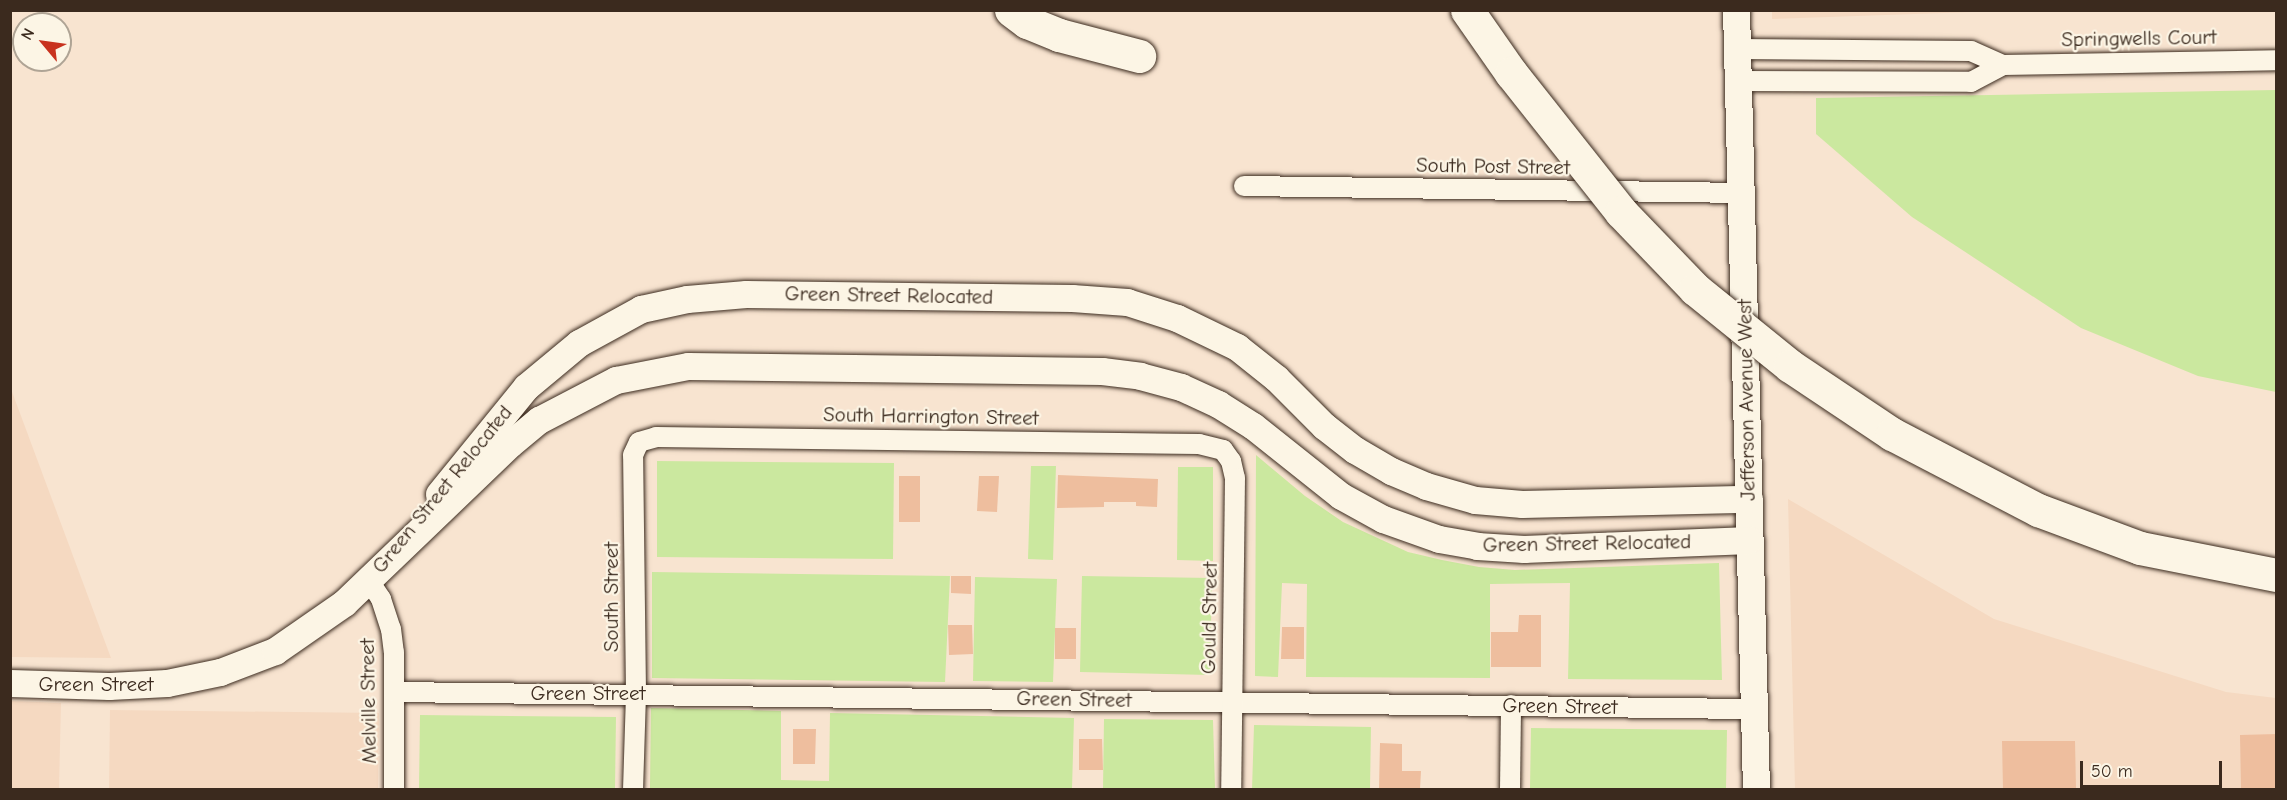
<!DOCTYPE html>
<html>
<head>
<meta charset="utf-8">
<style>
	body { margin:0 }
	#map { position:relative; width:2287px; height:800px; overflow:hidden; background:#f8e4d0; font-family:"Comic Neue",sans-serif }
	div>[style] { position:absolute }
	.built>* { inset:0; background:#f5d9c1 }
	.green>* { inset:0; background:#cbe89f }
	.building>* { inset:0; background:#eebe9e }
	.roads { filter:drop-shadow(0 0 2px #3b2a1e) drop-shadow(0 0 2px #3b2a1e) }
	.street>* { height:20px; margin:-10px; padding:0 10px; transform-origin:10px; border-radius:10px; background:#fcf5e5 }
	.secondary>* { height:27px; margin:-13.5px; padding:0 13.5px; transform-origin:13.5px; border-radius:13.5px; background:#fcf5e5 }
	.highway>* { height:33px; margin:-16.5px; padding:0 16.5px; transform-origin:16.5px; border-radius:16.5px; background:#fcf5e5 }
	.bridges { filter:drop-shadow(0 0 2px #3b2a1e) drop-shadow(0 0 2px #3b2a1e) }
	.highway-bridge>* { height:33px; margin:-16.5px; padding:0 16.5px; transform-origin:16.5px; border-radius:16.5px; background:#fcf5e5 }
	span { translate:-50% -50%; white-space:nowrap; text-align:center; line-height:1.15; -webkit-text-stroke:4.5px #fcf5e5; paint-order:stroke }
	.street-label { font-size:21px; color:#3b2a1e }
	.frame { position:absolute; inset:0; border:12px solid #3b2a1e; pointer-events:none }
	.north { position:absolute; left:12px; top:12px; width:60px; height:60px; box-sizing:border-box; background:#fcf5e5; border:2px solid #afa495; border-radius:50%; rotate:299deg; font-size:16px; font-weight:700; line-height:24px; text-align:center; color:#3b2a1e }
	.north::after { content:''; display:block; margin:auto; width:21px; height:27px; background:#c8321e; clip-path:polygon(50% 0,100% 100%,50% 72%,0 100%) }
	.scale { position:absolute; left:2080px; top:761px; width:142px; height:27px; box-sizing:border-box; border:3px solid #3b2a1e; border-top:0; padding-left:8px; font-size:18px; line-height:21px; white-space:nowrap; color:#3b2a1e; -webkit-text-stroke:4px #fcf5e5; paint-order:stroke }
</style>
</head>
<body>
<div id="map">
	<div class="built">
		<i style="clip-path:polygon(1772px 10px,2001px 10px,2001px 11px,1772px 19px)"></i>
		<i style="clip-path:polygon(10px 389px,11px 389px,111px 658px,11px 657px)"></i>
		<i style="clip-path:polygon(1788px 499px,1994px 619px,2226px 692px,2276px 698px,2276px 789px,1795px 789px)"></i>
		<i style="clip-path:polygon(11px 701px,61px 703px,59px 789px,11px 789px)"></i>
		<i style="clip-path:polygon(110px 710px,379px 713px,378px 789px,109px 789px)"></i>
	</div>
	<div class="green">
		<i style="clip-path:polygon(2276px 90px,2276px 392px,2198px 376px,2081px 328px,1912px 217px,1816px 134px,1816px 98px)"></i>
		<i style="clip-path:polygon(1256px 455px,1305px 496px,1343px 522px,1408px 552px,1442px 560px,1479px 567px,1515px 570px,1719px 563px,1722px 680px,1568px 679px,1570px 583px,1490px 584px,1490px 678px,1306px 677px,1307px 584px,1282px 583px,1278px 677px,1255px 676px)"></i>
		<i style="clip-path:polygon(657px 461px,894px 463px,893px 559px,657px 557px)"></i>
		<i style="clip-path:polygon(1031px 466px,1056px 466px,1053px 560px,1028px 559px)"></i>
		<i style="clip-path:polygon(1178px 467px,1213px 467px,1213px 561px,1177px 560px)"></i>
		<i style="clip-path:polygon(652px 572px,950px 576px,945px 682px,652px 678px)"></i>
		<i style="clip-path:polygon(1082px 576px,1212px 578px,1210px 675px,1080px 672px)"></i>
		<i style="clip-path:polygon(975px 577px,1057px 579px,1053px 682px,973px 681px)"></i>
		<i style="clip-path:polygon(651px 708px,781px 711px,781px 780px,829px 781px,830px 713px,1074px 718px,1072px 789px,650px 789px)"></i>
		<i style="clip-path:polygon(420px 715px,616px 717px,615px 789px,419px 789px)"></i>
		<i style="clip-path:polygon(1104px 719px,1213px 720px,1215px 789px,1103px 789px)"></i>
		<i style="clip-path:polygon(1254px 725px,1371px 727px,1370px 789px,1252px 789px)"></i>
		<i style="clip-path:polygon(1531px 728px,1727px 730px,1726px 789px,1530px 789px)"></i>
	</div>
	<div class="building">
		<i style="clip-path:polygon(1058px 475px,1158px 479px,1157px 507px,1136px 506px,1136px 502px,1104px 502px,1104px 507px,1057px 508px)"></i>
		<i style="clip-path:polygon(899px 476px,920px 476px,920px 522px,899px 522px)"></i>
		<i style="clip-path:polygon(979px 476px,999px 476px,997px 512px,977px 511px)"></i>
		<i style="clip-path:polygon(951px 576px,971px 576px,971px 594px,951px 593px)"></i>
		<i style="clip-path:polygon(1519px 615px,1541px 615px,1541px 667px,1491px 667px,1491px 632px,1518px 632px)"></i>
		<i style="clip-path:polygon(948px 625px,972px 625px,973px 654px,949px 655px)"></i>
		<i style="clip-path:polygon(1282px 627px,1304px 627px,1304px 659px,1281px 659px)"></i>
		<i style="clip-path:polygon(1055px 628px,1076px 628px,1076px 659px,1055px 659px)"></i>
		<i style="clip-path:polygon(793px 729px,816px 729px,815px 764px,793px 764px)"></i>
		<i style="clip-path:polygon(2277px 734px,2277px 789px,2241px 789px,2240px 735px)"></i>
		<i style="clip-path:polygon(1079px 739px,1102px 739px,1103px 770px,1079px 770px)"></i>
		<i style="clip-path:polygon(2002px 741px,2075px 741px,2076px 789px,2003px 789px)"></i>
		<i style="clip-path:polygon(1380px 743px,1402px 744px,1402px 771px,1421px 771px,1420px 789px,1379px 789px)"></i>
	</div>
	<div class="roads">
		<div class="street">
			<i style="left:1737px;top:49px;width:234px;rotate:0.5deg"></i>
			<i style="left:1971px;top:51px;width:35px;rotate:24deg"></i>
			<i style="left:2003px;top:65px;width:273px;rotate:-1deg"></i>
			<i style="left:1739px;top:81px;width:232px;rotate:0.2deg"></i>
			<i style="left:1971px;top:82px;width:36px;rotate:-28deg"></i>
			<i style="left:1244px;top:186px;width:497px;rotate:0.8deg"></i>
			<i style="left:369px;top:581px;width:22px;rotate:56deg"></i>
			<i style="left:381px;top:599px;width:32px;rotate:72deg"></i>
			<i style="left:391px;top:629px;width:23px;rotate:83deg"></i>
			<i style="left:394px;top:652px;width:138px;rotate:90deg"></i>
			<i style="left:394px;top:692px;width:1359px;rotate:0.72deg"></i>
			<i style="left:633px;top:790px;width:97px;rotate:-88.2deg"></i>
			<i style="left:636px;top:693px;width:238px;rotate:-90.7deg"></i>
			<i style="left:633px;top:455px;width:14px;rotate:-65deg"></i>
			<i style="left:639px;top:442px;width:18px;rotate:-16deg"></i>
			<i style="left:656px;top:437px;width:543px;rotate:0.74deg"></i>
			<i style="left:1199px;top:444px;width:25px;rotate:14deg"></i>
			<i style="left:1223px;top:450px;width:14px;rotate:54deg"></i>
			<i style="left:1231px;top:461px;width:17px;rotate:77deg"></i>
			<i style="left:1235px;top:478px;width:312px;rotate:90.7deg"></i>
			<i style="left:1510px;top:790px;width:85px;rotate:-89.3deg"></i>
		</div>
		<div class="secondary">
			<i style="left:1736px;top:10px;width:780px;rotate:88.53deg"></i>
			<i style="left:439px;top:494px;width:138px;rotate:-50.9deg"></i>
			<i style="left:526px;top:387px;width:69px;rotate:-39.7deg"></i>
			<i style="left:579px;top:343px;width:71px;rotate:-28.7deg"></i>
			<i style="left:641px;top:309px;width:47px;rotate:-12.3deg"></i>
			<i style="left:687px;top:299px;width:59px;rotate:-4.8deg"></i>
			<i style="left:746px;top:294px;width:326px;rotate:0.7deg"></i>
			<i style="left:1072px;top:298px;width:55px;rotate:4.2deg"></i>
			<i style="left:1127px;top:302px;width:52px;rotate:17.7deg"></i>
			<i style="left:1177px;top:318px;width:67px;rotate:25.8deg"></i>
			<i style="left:1237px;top:347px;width:50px;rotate:38.5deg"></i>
			<i style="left:1276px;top:378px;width:68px;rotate:45deg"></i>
			<i style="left:1324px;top:426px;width:39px;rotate:38deg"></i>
			<i style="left:1355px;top:450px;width:42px;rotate:30.3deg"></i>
			<i style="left:1391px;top:471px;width:38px;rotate:23deg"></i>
			<i style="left:1426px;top:486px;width:51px;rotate:15.9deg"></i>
			<i style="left:1475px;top:500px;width:47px;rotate:4.9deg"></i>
			<i style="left:1522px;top:504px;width:227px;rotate:-1.3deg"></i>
			<i style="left:10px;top:683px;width:99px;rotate:1.7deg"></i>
			<i style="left:109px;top:686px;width:58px;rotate:-3deg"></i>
			<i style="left:167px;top:683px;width:54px;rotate:-11.7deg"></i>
			<i style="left:220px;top:672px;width:59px;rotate:-20.9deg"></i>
			<i style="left:275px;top:651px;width:84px;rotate:-34.8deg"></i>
			<i style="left:344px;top:603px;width:230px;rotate:-43.8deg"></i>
			<i style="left:510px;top:444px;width:38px;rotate:-40deg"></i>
			<i style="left:539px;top:420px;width:87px;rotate:-27.5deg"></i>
			<i style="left:616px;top:380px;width:73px;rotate:-11deg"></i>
			<i style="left:688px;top:366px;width:414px;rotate:0.7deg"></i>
			<i style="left:1102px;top:371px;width:38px;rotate:7deg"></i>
			<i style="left:1140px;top:376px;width:42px;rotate:15deg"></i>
			<i style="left:1181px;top:387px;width:41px;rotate:24.7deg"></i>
			<i style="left:1218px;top:404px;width:41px;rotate:32.2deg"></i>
			<i style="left:1253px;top:426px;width:112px;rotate:38.5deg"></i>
			<i style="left:1341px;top:496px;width:48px;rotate:28.7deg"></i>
			<i style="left:1383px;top:519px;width:59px;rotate:19.7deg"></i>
			<i style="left:1439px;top:539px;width:39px;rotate:10deg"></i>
			<i style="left:1477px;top:546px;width:47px;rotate:3.7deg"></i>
			<i style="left:1524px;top:549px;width:225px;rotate:-2.3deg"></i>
		</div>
		<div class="highway">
			<i style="left:1011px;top:10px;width:20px;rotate:37deg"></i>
			<i style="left:1027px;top:22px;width:35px;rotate:22deg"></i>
			<i style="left:1059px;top:35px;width:83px;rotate:14.7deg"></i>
		</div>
	</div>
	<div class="bridges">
		<div class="highway-bridge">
			<i style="left:1467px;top:10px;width:77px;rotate:55.1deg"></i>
			<i style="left:1511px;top:73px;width:177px;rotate:51.6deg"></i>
			<i style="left:1621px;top:212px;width:107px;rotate:46.1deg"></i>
			<i style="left:1695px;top:289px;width:122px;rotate:39deg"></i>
			<i style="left:1790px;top:366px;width:123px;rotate:33.7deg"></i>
			<i style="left:1892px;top:434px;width:165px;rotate:27.5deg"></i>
			<i style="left:2038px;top:510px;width:109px;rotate:20.4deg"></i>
			<i style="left:2140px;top:548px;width:139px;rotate:11.2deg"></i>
		</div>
	</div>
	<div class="street-label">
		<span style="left:2139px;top:38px;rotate:-1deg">Springwells Court</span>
		<span style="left:1493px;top:166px;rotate:1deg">South Post Street</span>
		<span style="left:889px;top:295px;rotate:1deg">Green Street Relocated</span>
		<span style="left:1746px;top:400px;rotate:-91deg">Jefferson Avenue West</span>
		<span style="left:931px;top:416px;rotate:1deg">South Harrington Street</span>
		<span style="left:442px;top:489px;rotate:-51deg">Green Street Relocated</span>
		<span style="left:1587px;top:543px;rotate:-1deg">Green Street Relocated</span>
		<span style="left:611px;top:597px;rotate:-90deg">South Street</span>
		<span style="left:1209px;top:618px;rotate:-89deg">Gould Street</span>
		<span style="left:96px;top:684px">Green Street</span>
		<span style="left:588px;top:693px">Green Street</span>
		<span style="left:1074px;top:699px;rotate:1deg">Green Street</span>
		<span style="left:368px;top:701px;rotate:-91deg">Melville Street</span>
		<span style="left:1560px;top:706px;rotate:1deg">Green Street</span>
	</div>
	<div class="frame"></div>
	<div class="north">N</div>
	<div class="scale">50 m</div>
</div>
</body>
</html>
